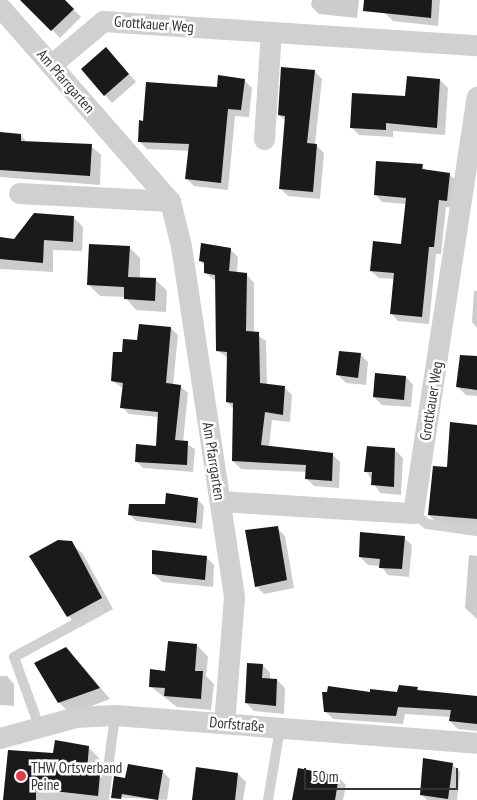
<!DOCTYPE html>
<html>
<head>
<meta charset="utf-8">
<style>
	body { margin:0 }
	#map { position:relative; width:477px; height:800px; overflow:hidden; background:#fff; font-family:"PT Sans Narrow",sans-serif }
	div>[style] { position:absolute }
	.shadow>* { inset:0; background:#0003 }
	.building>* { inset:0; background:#1a1a1a }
	.lane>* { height:10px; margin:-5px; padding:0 5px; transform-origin:5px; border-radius:5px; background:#d0d0d0 }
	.street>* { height:21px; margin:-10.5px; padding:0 10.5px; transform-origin:10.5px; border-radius:10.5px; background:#d0d0d0 }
	.dots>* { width:14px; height:14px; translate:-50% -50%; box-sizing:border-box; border:2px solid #fff; border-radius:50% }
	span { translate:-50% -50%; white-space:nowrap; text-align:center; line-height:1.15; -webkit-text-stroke:5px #fff; paint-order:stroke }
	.street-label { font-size:15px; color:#333 }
	.poi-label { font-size:15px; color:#333 }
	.left { translate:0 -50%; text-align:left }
	.scale { position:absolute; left:304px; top:768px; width:154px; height:22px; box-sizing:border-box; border:2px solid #333; border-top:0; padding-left:6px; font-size:15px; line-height:18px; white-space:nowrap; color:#333; -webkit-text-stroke:4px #fff; paint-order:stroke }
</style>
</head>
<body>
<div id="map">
	<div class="shadow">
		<i style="clip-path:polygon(27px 0,64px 0,81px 17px,60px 38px,25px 2px)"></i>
		<i style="clip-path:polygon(312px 0,359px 0,357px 18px,319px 14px,311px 6px)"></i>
		<i style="clip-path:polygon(385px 0,440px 0,438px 26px,393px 21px,385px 13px)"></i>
		<i style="clip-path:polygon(114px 57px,136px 82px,112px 103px,105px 95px)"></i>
		<i style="clip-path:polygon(314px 71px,322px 79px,315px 144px,324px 153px,320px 199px,288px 196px,280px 188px,286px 121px,279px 115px)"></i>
		<i style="clip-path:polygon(244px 80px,252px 88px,249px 117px,235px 116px,228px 190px,194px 186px,186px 178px,190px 151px,147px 149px,139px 141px,145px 122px)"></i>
		<i style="clip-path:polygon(440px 80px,448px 88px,445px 135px,393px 131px,393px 137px,359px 135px,351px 127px)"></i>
		<i style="clip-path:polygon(0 134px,21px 136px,27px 142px,91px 146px,101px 155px,100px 185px,0 177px)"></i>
		<i style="clip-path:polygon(422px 166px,427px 171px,449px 174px,456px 181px,454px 208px,446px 207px,441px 254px,436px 254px,429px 324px,398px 321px,391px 313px,394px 279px,379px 278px,371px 271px,402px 245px,406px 204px,382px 202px,375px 194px)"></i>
		<i style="clip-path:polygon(73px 217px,83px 227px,82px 251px,53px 250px,53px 272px,0 269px,0 239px,14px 240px)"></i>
		<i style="clip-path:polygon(129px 247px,140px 258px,140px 279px,155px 279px,167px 291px,166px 312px,136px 310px,125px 297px,100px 296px,88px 284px)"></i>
		<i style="clip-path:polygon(230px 249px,238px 257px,237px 273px,247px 275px,254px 283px,254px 333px,266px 341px,267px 385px,284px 387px,292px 395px,290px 422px,272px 420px,269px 447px,333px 455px,340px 462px,339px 488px,314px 486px,306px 478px,307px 472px,241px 469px,233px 461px,234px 409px,227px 402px,228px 358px,217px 350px,216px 281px,205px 273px,205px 266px,200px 261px)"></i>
		<i style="clip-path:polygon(474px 291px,477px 291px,477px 328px,472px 322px)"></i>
		<i style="clip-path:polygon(171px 328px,178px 335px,173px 385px,180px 386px,188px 393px,183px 442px,195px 449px,193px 472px,143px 468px,136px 461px,157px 447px,159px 417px,129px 414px,122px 407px,123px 388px,112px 381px,123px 354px,138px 341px)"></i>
		<i style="clip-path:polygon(360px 354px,368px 362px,366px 385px,346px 383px,338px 375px)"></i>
		<i style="clip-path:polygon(477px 358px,477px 396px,466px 395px,458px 387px)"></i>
		<i style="clip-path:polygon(406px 377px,413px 385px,411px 407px,382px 405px,374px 397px)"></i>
		<i style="clip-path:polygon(477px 426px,477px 529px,440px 526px,429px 515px,448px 469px)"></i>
		<i style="clip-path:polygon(395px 450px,403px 458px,401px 495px,380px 493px,366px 471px)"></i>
		<i style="clip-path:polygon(197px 499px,204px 506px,202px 529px,136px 521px,129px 514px)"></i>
		<i style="clip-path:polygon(277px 528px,285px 536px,294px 588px,264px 594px,256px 586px)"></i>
		<i style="clip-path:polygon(404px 538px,412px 545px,409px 577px,388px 575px,381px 566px,368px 565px,360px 557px)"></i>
		<i style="clip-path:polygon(71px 543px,83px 554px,113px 609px,80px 627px,68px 616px)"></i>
		<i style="clip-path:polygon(469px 555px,477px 556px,477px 619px,465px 608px)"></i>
		<i style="clip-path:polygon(206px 557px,214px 565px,213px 587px,162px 582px,154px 574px)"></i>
		<i style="clip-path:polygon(197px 645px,208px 657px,206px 676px,214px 684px,211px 710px,177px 707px,150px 686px)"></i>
		<i style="clip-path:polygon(77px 660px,110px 699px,70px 714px,59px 702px)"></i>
		<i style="clip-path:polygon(263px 665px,270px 673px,270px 680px,277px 680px,285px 688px,284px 714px,254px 711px,246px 703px)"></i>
		<i style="clip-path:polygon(0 676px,7px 676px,14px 684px,14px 706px,0 705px)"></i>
		<i style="clip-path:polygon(417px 688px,421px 692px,477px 698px,477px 731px,458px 729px,450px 721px,451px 717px,405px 714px,403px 724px,333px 719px,325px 711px,371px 694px,398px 693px)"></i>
		<i style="clip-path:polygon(88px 747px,99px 758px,97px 774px,110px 785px,108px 800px,4px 800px,55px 755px)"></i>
		<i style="clip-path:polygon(452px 764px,460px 772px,457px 800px,427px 800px,421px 794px)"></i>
		<i style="clip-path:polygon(197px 769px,238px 774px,246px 782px,243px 800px,193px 800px)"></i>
		<i style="clip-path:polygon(162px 771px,170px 779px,167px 800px,113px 797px,126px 779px)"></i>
		<i style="clip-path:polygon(338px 777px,346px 785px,343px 800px,293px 800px)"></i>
	</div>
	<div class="building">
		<i style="clip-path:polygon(20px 0,65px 0,74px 9px,51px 31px)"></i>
		<i style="clip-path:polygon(364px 0,432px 0,431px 18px,363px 11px)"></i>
		<i style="clip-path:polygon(106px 47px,129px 74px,104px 96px,81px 69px)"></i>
		<i style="clip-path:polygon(281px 67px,315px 70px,307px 143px,317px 144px,313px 192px,279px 189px,285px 116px,278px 115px)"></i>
		<i style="clip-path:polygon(218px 75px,245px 79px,241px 110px,228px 109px,221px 183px,185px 179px,189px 144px,138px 142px,139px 120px,143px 121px,146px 82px,217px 87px)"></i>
		<i style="clip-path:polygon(407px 76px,440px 79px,437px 128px,386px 123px,386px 130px,350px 128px,352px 93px,405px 96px)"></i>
		<i style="clip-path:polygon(0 132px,21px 134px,21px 141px,92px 144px,90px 176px,0 170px)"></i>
		<i style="clip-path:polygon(376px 161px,423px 164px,422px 169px,450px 173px,447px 201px,439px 200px,434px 247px,429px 247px,422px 317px,390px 314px,394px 273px,370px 271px,373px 241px,401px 244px,406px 198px,374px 195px)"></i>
		<i style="clip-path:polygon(34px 213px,74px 216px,73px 242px,44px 240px,43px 263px,0 259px,0 237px,14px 239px)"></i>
		<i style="clip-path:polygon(201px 243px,231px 248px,229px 271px,247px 273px,246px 331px,259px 332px,260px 383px,285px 386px,283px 415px,265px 412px,261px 445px,333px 453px,332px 481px,305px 479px,306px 465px,232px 461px,233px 403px,226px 402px,227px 352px,216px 351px,215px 275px,204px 273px,204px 262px,199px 261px)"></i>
		<i style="clip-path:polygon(89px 244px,130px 246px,128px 277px,156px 278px,155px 301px,124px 299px,124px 287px,87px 285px)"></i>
		<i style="clip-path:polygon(139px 324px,171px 327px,166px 383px,181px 385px,175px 440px,188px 441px,187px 465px,135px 462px,136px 444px,156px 446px,158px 412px,120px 408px,123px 383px,111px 381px,113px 352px,122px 352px,123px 339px,137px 340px)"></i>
		<i style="clip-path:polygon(339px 351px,361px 353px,358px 378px,336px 375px)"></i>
		<i style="clip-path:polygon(460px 355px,477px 356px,477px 390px,456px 387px)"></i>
		<i style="clip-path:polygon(375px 373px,406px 376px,404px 400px,373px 397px)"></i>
		<i style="clip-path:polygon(450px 422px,477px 425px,477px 519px,428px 515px,433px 466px,447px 467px)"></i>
		<i style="clip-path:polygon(367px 446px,395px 448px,394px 487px,371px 485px,372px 472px,364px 472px)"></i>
		<i style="clip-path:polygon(166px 493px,198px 498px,196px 523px,128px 515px,129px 504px,165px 504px)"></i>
		<i style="clip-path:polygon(278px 526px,287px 580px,255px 587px,245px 530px)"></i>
		<i style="clip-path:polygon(360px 532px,405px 536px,402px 569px,379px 568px,380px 559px,359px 557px)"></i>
		<i style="clip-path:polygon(58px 540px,72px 541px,102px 598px,67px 617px,29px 556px)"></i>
		<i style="clip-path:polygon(152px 550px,207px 556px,205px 580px,152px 574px)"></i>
		<i style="clip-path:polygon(168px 641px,197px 644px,195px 671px,203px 671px,201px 699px,164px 696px,165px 688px,149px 687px,150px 669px,165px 671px)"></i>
		<i style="clip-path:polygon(66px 647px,100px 688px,58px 703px,34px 663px)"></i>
		<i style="clip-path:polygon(247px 663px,263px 664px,262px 678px,277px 679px,276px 706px,245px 703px)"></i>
		<i style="clip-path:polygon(399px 685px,418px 687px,417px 690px,477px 696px,477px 724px,449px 721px,451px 710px,398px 707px,396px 716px,324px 712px,322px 692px,327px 692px,328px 686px,370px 692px,370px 689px,397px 692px)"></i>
		<i style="clip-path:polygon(55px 740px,89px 746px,87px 771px,100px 774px,98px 796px,36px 789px,36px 800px,3px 800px,8px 750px,53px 753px)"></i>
		<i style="clip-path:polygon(423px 758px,453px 763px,448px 799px,420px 795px)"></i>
		<i style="clip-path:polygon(128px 764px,163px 770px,158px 800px,122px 794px,121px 799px,111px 798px,114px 776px,125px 778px)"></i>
		<i style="clip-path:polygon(196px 767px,238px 773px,235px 800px,192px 800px)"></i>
		<i style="clip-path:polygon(298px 768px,339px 776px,335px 800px,292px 800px)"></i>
	</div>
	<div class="lane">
		<i style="left:413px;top:513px;width:18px;rotate:38deg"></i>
		<i style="left:427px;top:524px;width:50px;rotate:8deg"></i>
		<i style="left:39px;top:726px;width:73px;rotate:-109.9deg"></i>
		<i style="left:14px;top:657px;width:97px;rotate:-28.4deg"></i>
		<i style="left:104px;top:800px;width:86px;rotate:-82.6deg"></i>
		<i style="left:268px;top:800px;width:73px;rotate:-80.5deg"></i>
	</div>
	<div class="street">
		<i style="left:0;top:7px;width:258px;rotate:48.8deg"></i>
		<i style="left:170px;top:201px;width:46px;rotate:76.3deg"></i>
		<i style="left:181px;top:246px;width:355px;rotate:81.4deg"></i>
		<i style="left:234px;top:597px;width:126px;rotate:94.5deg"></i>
		<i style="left:52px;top:64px;width:67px;rotate:-40.1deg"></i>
		<i style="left:103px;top:21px;width:375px;rotate:3.7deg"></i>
		<i style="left:264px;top:139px;width:107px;rotate:-86.3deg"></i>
		<i style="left:19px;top:193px;width:151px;rotate:3deg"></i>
		<i style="left:220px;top:501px;width:193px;rotate:3.6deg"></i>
		<i style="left:413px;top:513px;width:421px;rotate:-81.3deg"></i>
		<i style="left:0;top:738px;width:78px;rotate:-15.6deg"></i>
		<i style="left:75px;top:717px;width:40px;rotate:-2.9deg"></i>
		<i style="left:115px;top:715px;width:363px;rotate:4.4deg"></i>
	</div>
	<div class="dots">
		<i style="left:21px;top:776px;background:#e63946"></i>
	</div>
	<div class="street-label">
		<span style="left:154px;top:24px;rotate:4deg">Grottkauer Weg</span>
		<span style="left:66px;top:81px;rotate:49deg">Am Pfarrgarten</span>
		<span style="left:431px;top:401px;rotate:-81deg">Grottkauer Weg</span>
		<span style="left:214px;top:461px;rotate:81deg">Am Pfarrgarten</span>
		<span style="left:237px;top:724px;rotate:5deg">Dorfstraße</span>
	</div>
	<div class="poi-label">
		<span class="left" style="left:31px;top:776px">THW Ortsverband<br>Peine</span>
	</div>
	<div class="scale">50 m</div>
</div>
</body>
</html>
